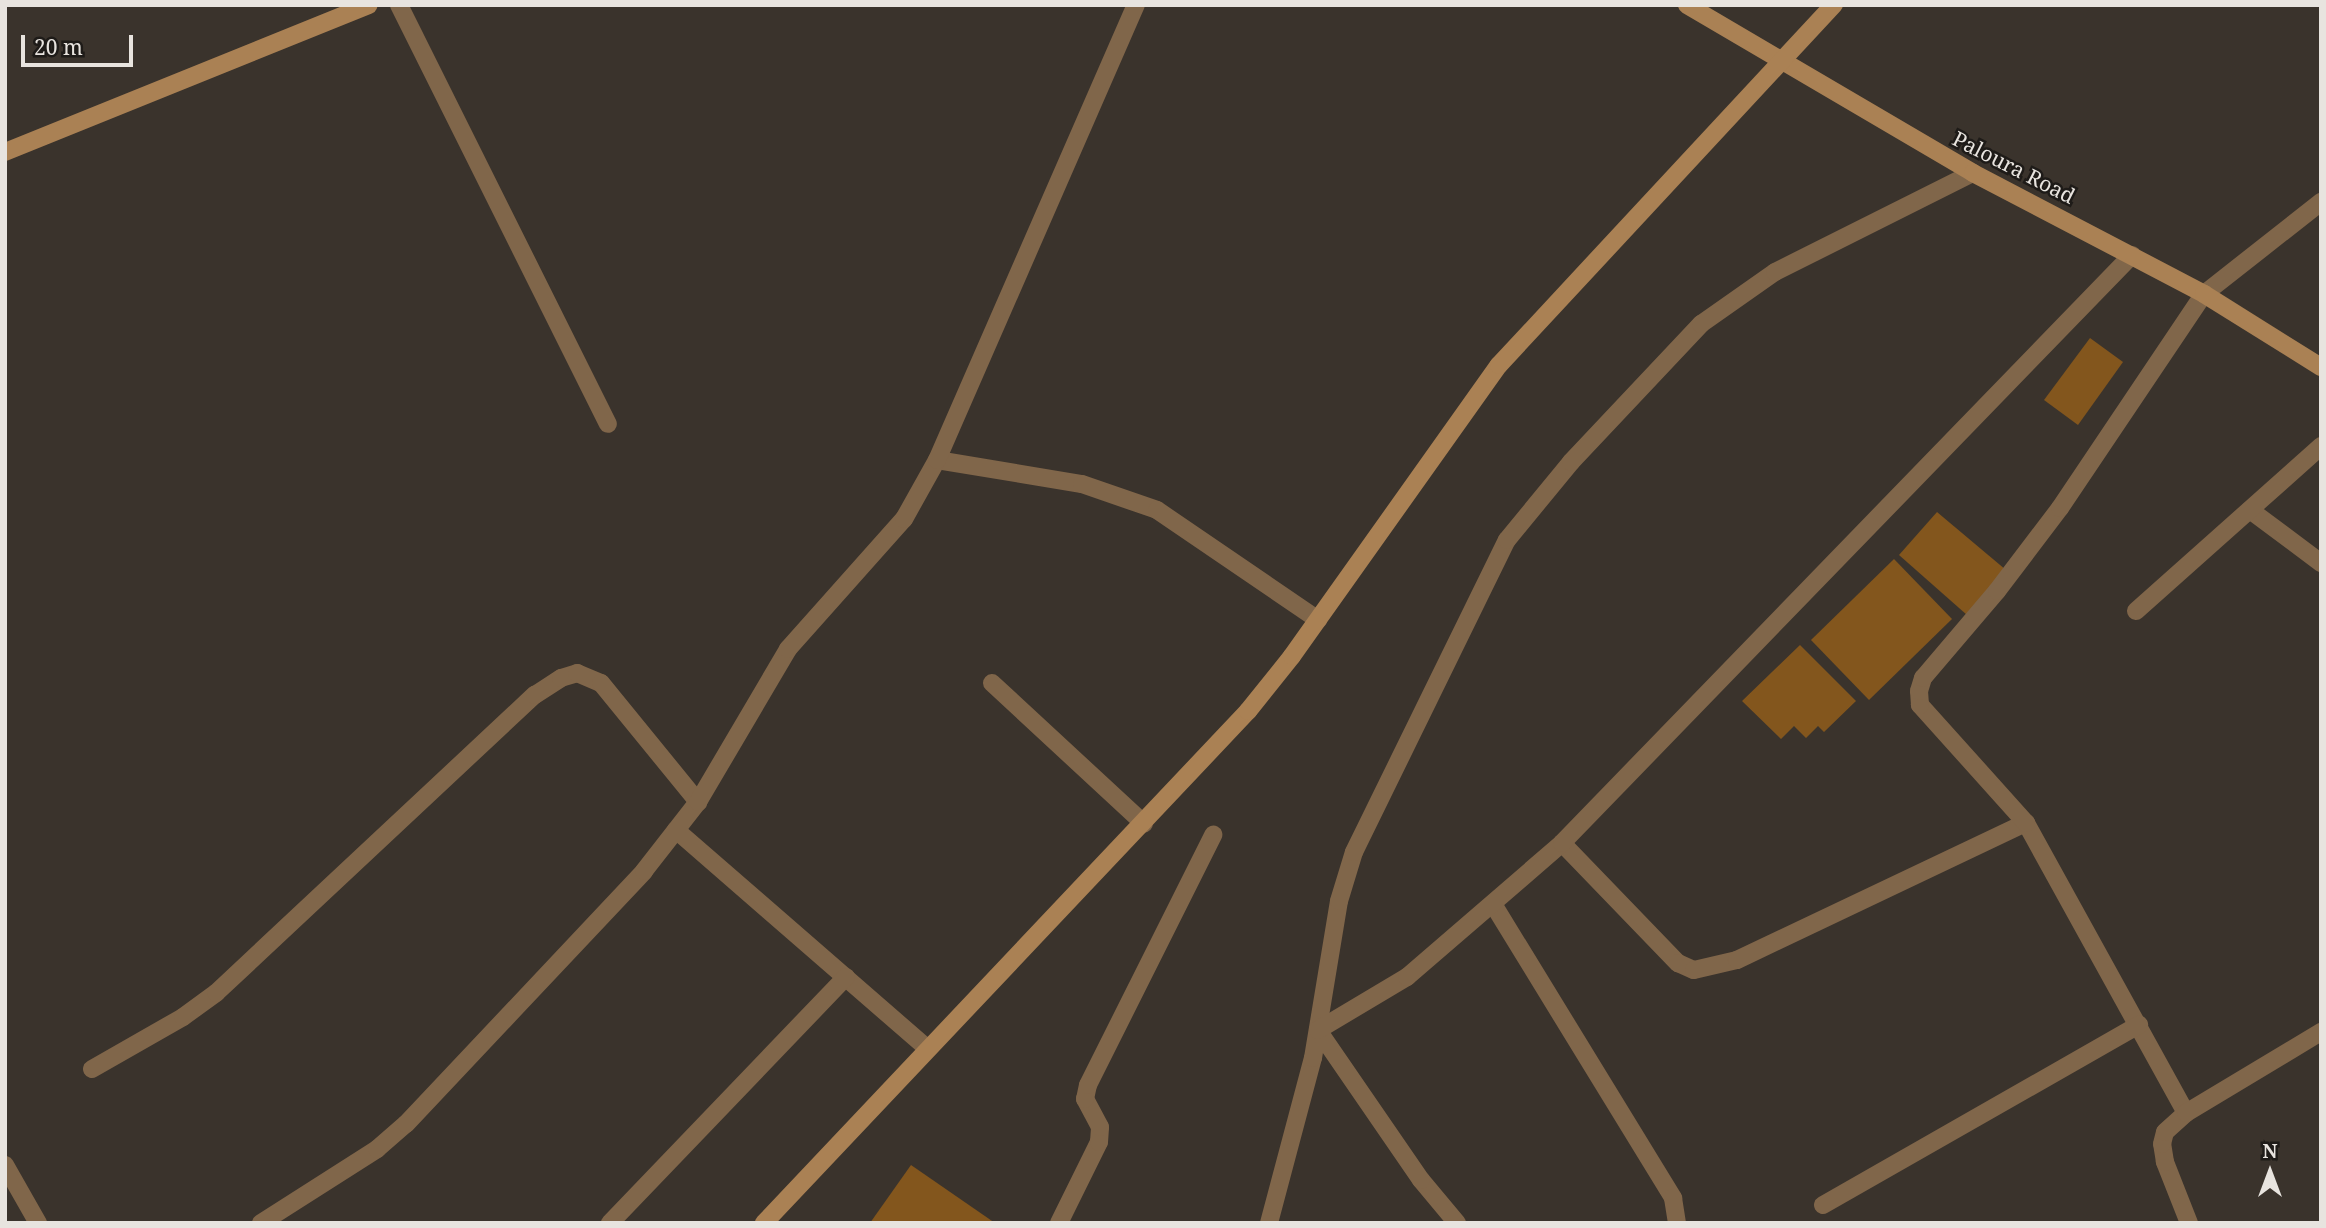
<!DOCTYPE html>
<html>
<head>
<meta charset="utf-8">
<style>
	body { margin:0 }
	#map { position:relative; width:2326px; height:1228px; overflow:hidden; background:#3a332c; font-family:"Noto Serif",serif }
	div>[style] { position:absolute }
	.building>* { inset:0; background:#83561d }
	.street>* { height:18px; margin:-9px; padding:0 9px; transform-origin:9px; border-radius:9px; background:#80664a }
	.secondary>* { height:18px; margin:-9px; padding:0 9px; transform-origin:9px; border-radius:9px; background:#aa8154 }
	span { translate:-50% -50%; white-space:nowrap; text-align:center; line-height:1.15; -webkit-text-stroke:5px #1e1b18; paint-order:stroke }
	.street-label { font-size:21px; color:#e8e4df }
	.frame { position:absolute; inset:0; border:7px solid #e8e4df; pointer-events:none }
	.north { position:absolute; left:2235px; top:1137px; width:70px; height:70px; -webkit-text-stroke:5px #1e1b18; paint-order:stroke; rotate:0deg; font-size:19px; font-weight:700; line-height:28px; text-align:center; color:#e8e4df }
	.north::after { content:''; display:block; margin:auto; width:24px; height:32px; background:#e8e4df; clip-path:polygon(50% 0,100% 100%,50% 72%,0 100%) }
	.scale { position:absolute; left:21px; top:35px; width:112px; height:32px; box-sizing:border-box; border:4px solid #e8e4df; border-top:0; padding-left:9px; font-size:21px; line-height:24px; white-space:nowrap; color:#e8e4df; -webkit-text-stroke:5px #1e1b18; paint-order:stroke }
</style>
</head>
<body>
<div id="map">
	<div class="building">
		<i style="clip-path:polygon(2090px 338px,2123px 362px,2078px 425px,2044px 400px)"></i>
		<i style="clip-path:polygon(1937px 512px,2006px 570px,1967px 615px,1899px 555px)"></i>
		<i style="clip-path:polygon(1894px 559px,1952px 619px,1869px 700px,1811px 640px)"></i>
		<i style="clip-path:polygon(1800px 645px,1856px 701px,1824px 732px,1818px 726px,1806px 738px,1794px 726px,1781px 739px,1742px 701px)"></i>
		<i style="clip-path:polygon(911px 1165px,995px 1223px,870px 1223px)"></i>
	</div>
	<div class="street">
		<i style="left:399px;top:5px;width:468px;rotate:63.5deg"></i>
		<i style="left:937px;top:460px;width:147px;rotate:9.4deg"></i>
		<i style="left:1082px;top:484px;width:79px;rotate:19.1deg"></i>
		<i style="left:1157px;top:510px;width:195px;rotate:34.3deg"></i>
		<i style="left:2250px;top:510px;width:89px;rotate:36.7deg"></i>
		<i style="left:2136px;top:611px;width:248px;rotate:-41.7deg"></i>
		<i style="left:992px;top:683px;width:207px;rotate:42.8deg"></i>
		<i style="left:676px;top:830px;width:332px;rotate:41deg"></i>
		<i style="left:1562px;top:843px;width:167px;rotate:46deg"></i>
		<i style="left:1678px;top:963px;width:17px;rotate:24deg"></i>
		<i style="left:1694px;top:970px;width:44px;rotate:-13.1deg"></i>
		<i style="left:1737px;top:960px;width:320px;rotate:-25.4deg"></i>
		<i style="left:1493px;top:904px;width:345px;rotate:58.5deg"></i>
		<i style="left:1673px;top:1198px;width:25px;rotate:81deg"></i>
		<i style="left:92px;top:1069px;width:105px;rotate:-29.7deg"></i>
		<i style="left:183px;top:1017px;width:41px;rotate:-36deg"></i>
		<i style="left:216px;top:993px;width:437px;rotate:-43.1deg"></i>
		<i style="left:535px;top:695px;width:31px;rotate:-33deg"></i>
		<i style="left:561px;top:678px;width:17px;rotate:-17deg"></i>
		<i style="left:577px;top:673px;width:26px;rotate:23deg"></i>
		<i style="left:601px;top:683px;width:154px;rotate:50.8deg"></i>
		<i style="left:2186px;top:1113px;width:331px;rotate:-118.9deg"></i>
		<i style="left:2026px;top:823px;width:159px;rotate:-131.9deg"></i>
		<i style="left:1920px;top:705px;width:14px;rotate:-94deg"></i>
		<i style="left:1919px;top:691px;width:14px;rotate:-73deg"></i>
		<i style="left:1923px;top:678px;width:114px;rotate:-49.6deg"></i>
		<i style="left:1997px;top:591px;width:104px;rotate:-52.8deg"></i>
		<i style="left:2060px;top:508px;width:258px;rotate:-56.1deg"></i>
		<i style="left:2204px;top:294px;width:149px;rotate:-38.2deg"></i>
		<i style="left:5px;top:1165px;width:67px;rotate:60.4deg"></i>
		<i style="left:1823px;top:1205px;width:364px;rotate:-29.7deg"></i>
		<i style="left:261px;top:1223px;width:138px;rotate:-32.5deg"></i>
		<i style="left:377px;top:1149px;width:38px;rotate:-41deg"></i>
		<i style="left:406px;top:1124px;width:347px;rotate:-46.7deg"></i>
		<i style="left:644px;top:871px;width:88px;rotate:-52deg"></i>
		<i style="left:698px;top:802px;width:178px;rotate:-59.5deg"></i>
		<i style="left:788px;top:649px;width:174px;rotate:-48.3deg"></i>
		<i style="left:904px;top:519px;width:68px;rotate:-60.8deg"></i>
		<i style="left:937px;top:460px;width:497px;rotate:-66.4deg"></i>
		<i style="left:610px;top:1223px;width:341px;rotate:-46.2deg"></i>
		<i style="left:1059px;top:1223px;width:90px;rotate:-63.7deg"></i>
		<i style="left:1099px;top:1142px;width:15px;rotate:-86deg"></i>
		<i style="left:1100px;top:1127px;width:32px;rotate:-118deg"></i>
		<i style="left:1085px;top:1099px;width:14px;rotate:-78deg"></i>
		<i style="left:1088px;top:1085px;width:280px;rotate:-63.4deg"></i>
		<i style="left:1269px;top:1223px;width:171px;rotate:-75.1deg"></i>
		<i style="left:1313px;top:1058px;width:159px;rotate:-80.6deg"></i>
		<i style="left:1339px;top:901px;width:51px;rotate:-73deg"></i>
		<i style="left:1354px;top:852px;width:347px;rotate:-63.9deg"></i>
		<i style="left:1507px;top:540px;width:101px;rotate:-50.6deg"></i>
		<i style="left:1571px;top:462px;width:190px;rotate:-46.7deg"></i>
		<i style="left:1701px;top:324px;width:90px;rotate:-35.1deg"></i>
		<i style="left:1775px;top:272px;width:221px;rotate:-26.6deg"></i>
		<i style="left:1457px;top:1223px;width:56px;rotate:-129.9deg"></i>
		<i style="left:1421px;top:1180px;width:182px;rotate:-124.5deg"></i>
		<i style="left:1318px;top:1030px;width:104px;rotate:-30.8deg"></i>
		<i style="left:1407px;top:977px;width:205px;rotate:-40.8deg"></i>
		<i style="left:1562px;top:843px;width:819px;rotate:-45.89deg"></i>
		<i style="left:2189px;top:1223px;width:66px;rotate:-111.5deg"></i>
		<i style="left:2165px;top:1162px;width:18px;rotate:-99deg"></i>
		<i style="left:2162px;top:1144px;width:12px;rotate:-76deg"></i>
		<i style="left:2165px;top:1132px;width:28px;rotate:-42deg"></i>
		<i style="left:2186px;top:1113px;width:157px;rotate:-31deg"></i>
	</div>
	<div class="secondary">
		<i style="left:1687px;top:5px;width:332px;rotate:30.4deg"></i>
		<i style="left:1973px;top:173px;width:261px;rotate:27.6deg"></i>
		<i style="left:2204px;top:294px;width:138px;rotate:32deg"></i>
		<i style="left:5px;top:152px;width:392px;rotate:-22deg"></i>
		<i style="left:764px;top:1223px;width:705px;rotate:-46.61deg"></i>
		<i style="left:1248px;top:711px;width:70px;rotate:-51.3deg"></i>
		<i style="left:1292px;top:656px;width:357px;rotate:-54.6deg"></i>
		<i style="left:1499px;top:365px;width:492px;rotate:-47.1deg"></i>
	</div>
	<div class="street-label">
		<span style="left:2014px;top:167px;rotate:27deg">Paloura Road</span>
	</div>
	<div class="frame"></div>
	<div class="north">N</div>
	<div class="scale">20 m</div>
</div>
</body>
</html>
